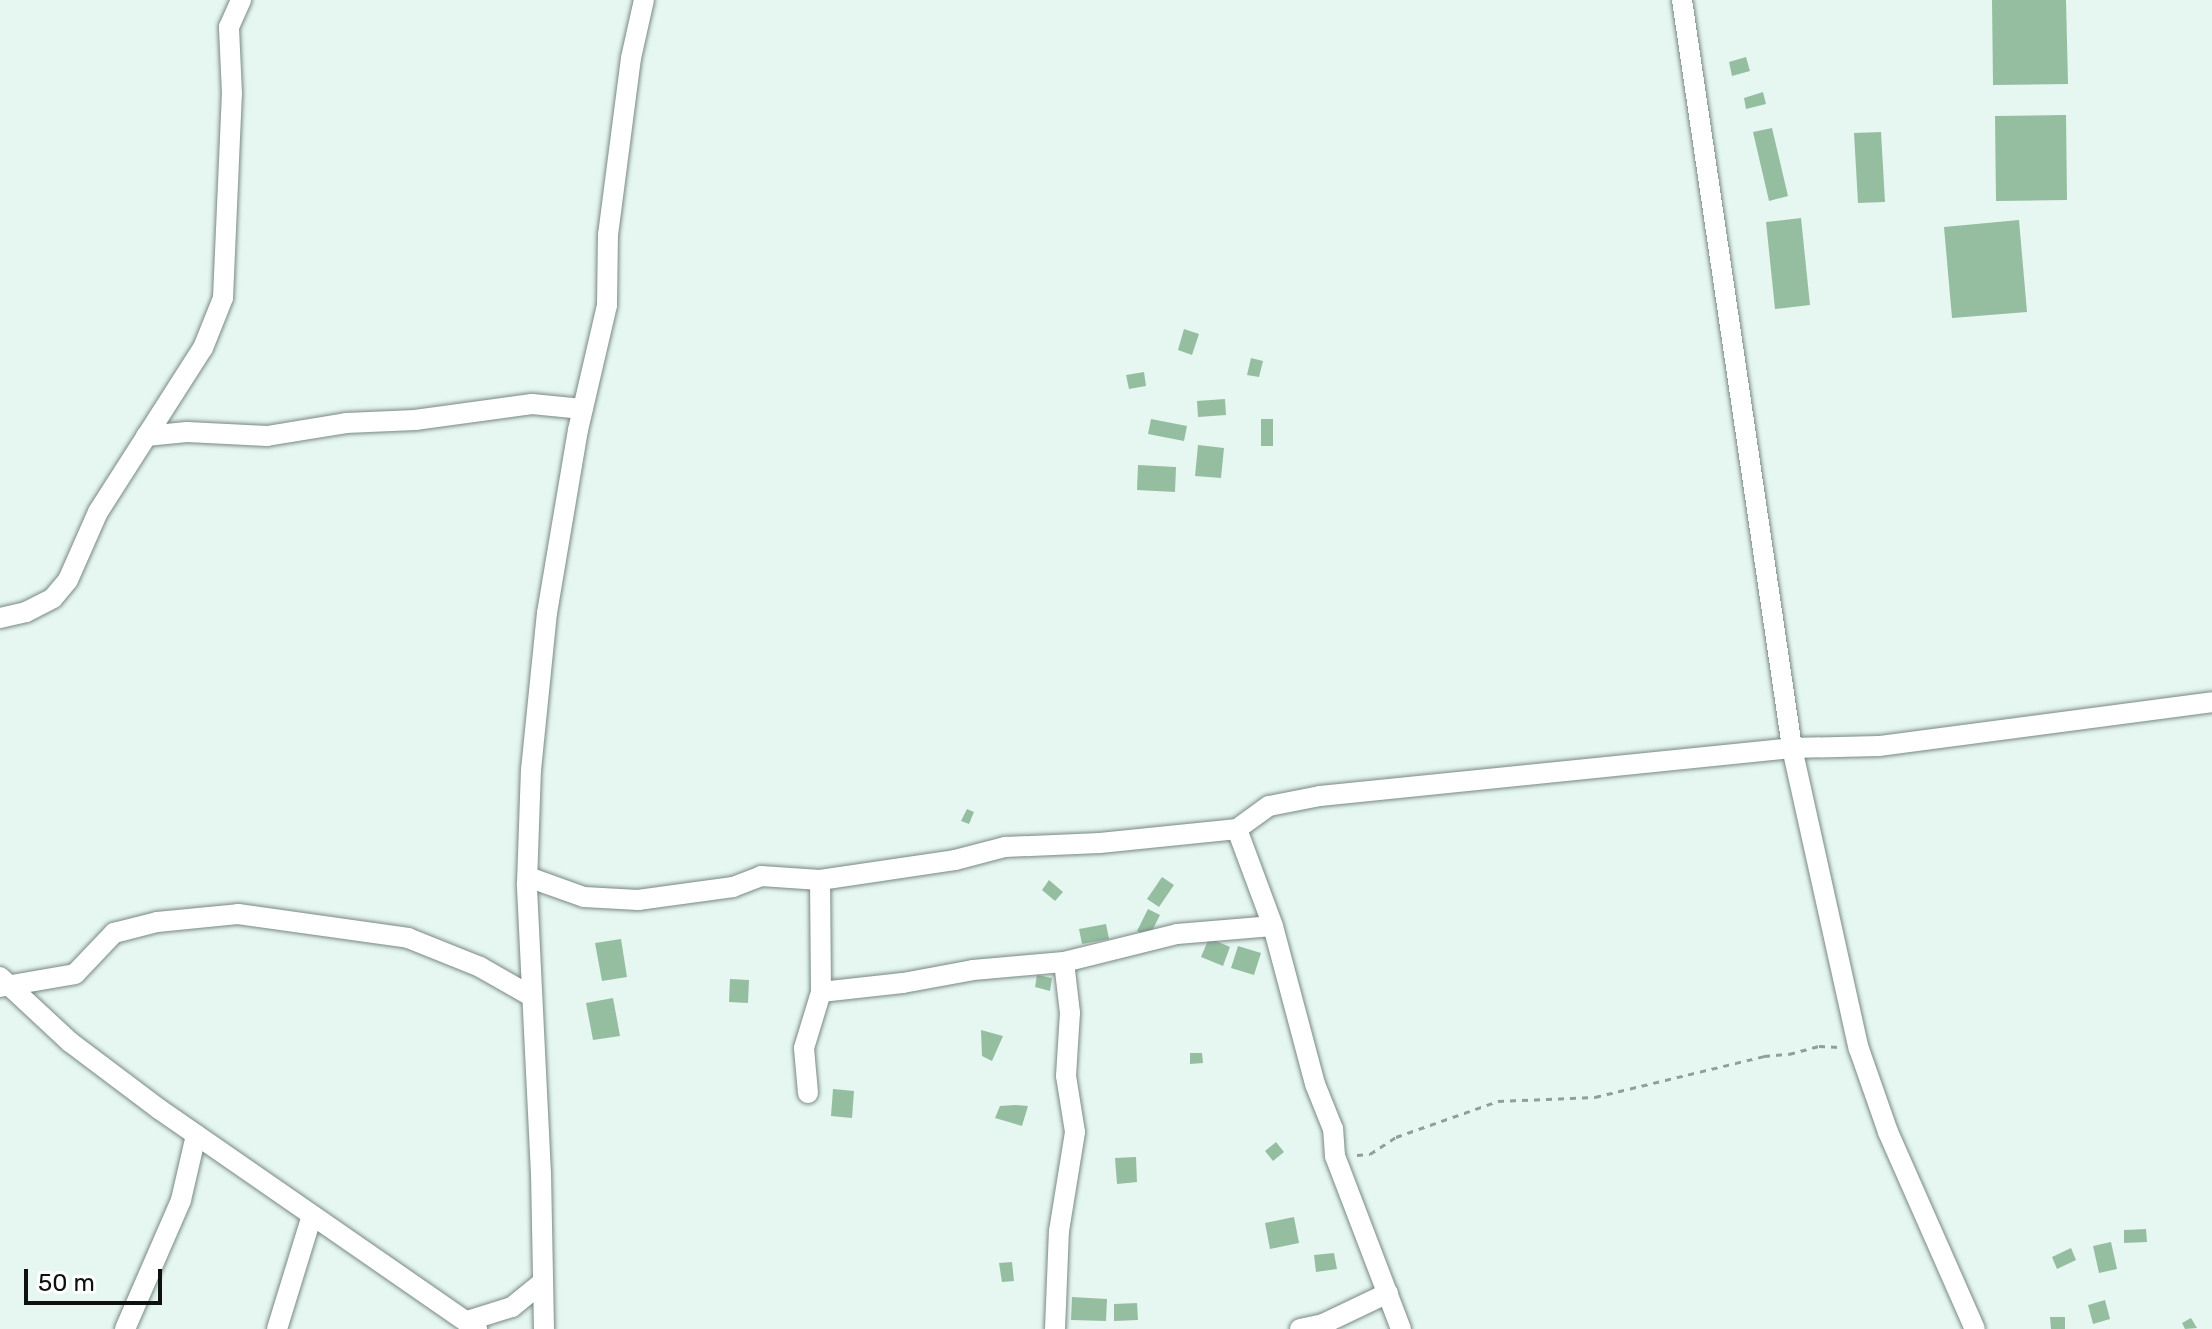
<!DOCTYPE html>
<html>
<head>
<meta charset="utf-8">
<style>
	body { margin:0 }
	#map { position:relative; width:2212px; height:1329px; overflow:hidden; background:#e6f7f2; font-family:Rubik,sans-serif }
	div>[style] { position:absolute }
	.building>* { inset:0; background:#95bea0 }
	.path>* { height:3px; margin-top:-1.5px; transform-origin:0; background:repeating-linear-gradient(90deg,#929e9b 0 6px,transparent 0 12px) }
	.roads { filter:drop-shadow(0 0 2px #798883) drop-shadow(0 0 2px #798883) }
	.minor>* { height:20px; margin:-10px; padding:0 10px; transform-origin:10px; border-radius:10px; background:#fff }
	span { translate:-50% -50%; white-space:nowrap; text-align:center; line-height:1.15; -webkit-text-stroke:6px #fff; paint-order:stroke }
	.scale { position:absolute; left:24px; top:1269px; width:138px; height:36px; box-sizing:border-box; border:4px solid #0d1211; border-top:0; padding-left:10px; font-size:24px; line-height:28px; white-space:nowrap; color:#0d1211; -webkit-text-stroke:6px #fff; paint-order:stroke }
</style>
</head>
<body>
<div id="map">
	<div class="building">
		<i style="clip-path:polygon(1992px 0,2066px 0,2068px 84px,1993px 85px)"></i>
		<i style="clip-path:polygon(1746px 57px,1750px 71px,1732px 76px,1729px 62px)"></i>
		<i style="clip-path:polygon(1763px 92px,1766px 104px,1746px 109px,1744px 98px)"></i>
		<i style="clip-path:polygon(2066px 115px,2067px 200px,1996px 201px,1995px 116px)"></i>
		<i style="clip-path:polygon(1772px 128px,1788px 196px,1769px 201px,1753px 132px)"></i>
		<i style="clip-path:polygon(1881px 132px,1885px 202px,1858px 203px,1854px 133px)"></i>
		<i style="clip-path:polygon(1801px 218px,1810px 305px,1775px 309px,1766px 222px)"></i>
		<i style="clip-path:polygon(2019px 220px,2027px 312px,1952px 318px,1944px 227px)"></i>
		<i style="clip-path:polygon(1184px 329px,1199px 334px,1192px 355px,1178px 350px)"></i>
		<i style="clip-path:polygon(1251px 358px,1263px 361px,1259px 377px,1247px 375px)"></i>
		<i style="clip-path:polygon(1144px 372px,1146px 386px,1129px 389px,1126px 375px)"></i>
		<i style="clip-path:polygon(1225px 399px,1226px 415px,1198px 417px,1197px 401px)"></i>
		<i style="clip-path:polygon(1151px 419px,1187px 426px,1184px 441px,1148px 434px)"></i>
		<i style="clip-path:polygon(1261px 419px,1273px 419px,1273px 446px,1261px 446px)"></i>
		<i style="clip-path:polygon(1198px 445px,1224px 448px,1221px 478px,1195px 476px)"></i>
		<i style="clip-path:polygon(1138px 465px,1176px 467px,1175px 492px,1137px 490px)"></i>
		<i style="clip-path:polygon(967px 809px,974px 812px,969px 824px,961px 821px)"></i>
		<i style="clip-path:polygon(1162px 877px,1174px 885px,1159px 907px,1147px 899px)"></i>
		<i style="clip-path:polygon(1049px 880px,1063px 892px,1055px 901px,1042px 890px)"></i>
		<i style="clip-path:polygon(1148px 909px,1160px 915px,1149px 937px,1137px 931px)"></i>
		<i style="clip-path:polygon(1106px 924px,1109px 939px,1082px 944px,1079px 929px)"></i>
		<i style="clip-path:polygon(1209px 938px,1230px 947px,1223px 966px,1201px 957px)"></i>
		<i style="clip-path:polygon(621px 939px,627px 977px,602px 981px,595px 943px)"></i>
		<i style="clip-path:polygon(1238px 946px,1261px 953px,1254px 975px,1231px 968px)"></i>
		<i style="clip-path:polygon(1037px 975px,1052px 978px,1050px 991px,1035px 987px)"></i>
		<i style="clip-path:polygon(730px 979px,749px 980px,748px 1003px,729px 1002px)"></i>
		<i style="clip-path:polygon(613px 998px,620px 1036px,593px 1040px,586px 1003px)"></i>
		<i style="clip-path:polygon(981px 1030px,1003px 1036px,992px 1061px,982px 1056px)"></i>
		<i style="clip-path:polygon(1190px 1053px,1202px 1053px,1203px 1063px,1190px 1064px)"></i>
		<i style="clip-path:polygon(833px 1089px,854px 1091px,852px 1118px,831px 1116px)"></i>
		<i style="clip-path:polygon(1015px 1105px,1028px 1106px,1022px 1126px,995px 1118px,1000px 1106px)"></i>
		<i style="clip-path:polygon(1276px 1142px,1284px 1152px,1273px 1161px,1265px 1151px)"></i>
		<i style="clip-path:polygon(1136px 1157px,1137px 1182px,1117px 1184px,1115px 1158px)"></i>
		<i style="clip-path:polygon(1294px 1217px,1299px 1243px,1270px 1249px,1265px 1223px)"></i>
		<i style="clip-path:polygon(2146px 1229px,2147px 1242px,2124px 1243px,2124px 1230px)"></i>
		<i style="clip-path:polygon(2111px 1242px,2117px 1269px,2099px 1273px,2093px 1246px)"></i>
		<i style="clip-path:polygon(2071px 1248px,2076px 1260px,2057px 1269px,2052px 1257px)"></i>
		<i style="clip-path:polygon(1334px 1253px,1337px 1269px,1316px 1272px,1314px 1255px)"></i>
		<i style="clip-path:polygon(1012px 1262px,1014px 1281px,1002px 1282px,999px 1263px)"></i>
		<i style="clip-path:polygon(1072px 1297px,1107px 1299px,1106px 1321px,1071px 1320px)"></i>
		<i style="clip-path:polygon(2105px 1300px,2110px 1319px,2093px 1324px,2088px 1305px)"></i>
		<i style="clip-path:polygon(1137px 1303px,1138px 1320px,1114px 1321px,1114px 1304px)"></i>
		<i style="clip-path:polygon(2050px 1317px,2065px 1317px,2065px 1329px,2051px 1329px)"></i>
		<i style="clip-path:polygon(2191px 1318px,2197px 1328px,2185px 1329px,2182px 1323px)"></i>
	</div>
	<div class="path">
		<i style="left:1357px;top:1155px;width:13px;rotate:-4deg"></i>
		<i style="left:1370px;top:1154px;width:31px;rotate:-33deg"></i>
		<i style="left:1396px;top:1137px;width:108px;rotate:-19.4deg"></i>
		<i style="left:1498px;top:1101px;width:97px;rotate:-2.4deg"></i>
		<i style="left:1595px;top:1097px;width:174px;rotate:-13.6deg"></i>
		<i style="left:1764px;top:1056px;width:25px;rotate:-5deg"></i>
		<i style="left:1789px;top:1054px;width:31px;rotate:-15deg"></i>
		<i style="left:1819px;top:1046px;width:21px;rotate:3deg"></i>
	</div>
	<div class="roads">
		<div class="minor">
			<i style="left:1682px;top:0;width:756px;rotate:81.63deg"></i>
			<i style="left:1792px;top:748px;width:308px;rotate:77.5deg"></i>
			<i style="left:1859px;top:1049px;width:88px;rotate:70.7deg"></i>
			<i style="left:1888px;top:1132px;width:215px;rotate:66.2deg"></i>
			<i style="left:146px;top:436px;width:41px;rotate:-5.6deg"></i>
			<i style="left:187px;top:432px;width:80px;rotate:2.9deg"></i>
			<i style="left:267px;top:436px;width:80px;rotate:-9.3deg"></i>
			<i style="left:346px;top:423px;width:69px;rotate:-2.5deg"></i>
			<i style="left:415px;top:420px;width:118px;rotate:-7.8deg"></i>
			<i style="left:532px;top:404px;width:51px;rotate:5.6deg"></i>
			<i style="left:0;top:618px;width:27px;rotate:-13deg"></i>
			<i style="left:26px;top:612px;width:30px;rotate:-27deg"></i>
			<i style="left:53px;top:598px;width:23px;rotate:-50deg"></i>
			<i style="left:68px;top:580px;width:74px;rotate:-66.2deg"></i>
			<i style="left:98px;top:512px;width:195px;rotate:-57.4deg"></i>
			<i style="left:203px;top:348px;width:54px;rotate:-68.2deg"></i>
			<i style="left:223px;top:298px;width:204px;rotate:-87.5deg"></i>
			<i style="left:232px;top:94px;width:67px;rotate:-92.6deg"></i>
			<i style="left:229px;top:27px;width:30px;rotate:-66deg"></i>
			<i style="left:528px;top:877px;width:59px;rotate:19.7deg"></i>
			<i style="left:584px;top:897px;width:54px;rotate:3.2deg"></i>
			<i style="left:638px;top:900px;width:96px;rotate:-7.8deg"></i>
			<i style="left:733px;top:887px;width:30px;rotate:-21deg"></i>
			<i style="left:761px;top:876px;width:59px;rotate:3.9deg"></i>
			<i style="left:820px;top:880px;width:136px;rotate:-8.4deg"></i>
			<i style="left:955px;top:860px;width:52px;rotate:-14.6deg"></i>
			<i style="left:1005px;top:847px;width:95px;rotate:-2.4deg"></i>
			<i style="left:1100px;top:843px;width:138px;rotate:-5.8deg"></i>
			<i style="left:0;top:977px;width:96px;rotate:42.9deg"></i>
			<i style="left:70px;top:1042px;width:111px;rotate:37deg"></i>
			<i style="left:159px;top:1109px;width:387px;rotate:34.7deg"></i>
			<i style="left:0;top:987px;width:76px;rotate:-9.8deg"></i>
			<i style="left:75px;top:974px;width:57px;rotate:-46.4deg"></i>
			<i style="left:114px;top:933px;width:44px;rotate:-14.3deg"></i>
			<i style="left:157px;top:922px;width:81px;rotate:-5.6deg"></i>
			<i style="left:238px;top:914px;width:172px;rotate:8deg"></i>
			<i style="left:408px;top:938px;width:78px;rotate:21.9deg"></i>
			<i style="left:480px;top:967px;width:59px;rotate:29.6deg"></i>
			<i style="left:821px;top:992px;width:82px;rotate:-6.3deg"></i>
			<i style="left:903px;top:983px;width:71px;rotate:-10.5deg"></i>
			<i style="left:973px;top:970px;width:91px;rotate:-5deg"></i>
			<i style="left:1064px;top:962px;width:116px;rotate:-13.9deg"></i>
			<i style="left:1177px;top:934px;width:96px;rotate:-4.8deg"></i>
			<i style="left:808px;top:1093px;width:45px;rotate:-95.1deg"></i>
			<i style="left:804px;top:1048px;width:59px;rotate:-73.1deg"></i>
			<i style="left:821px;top:992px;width:112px;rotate:-90.5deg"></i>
			<i style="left:467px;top:1321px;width:47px;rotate:-17.3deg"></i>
			<i style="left:512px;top:1307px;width:38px;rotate:-39deg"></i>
			<i style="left:125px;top:1329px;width:141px;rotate:-66.5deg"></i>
			<i style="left:181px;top:1200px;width:67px;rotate:-77deg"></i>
			<i style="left:277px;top:1329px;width:119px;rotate:-72.9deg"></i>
			<i style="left:544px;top:1329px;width:155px;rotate:-91.1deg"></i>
			<i style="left:541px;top:1174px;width:291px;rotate:-92.8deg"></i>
			<i style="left:527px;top:883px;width:113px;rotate:-88deg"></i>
			<i style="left:531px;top:770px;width:158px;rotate:-84.2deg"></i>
			<i style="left:547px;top:613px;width:186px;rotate:-80.4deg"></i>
			<i style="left:578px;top:430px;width:128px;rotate:-76.9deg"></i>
			<i style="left:607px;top:305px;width:70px;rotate:-89.2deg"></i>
			<i style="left:608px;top:235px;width:178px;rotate:-82.6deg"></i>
			<i style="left:631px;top:58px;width:59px;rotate:-77.4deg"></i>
			<i style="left:1055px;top:1329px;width:98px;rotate:-87.7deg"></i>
			<i style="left:1059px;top:1231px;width:100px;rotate:-80.8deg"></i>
			<i style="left:1075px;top:1132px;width:57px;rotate:-99.1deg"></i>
			<i style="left:1066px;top:1076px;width:63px;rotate:-86.4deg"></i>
			<i style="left:1070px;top:1013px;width:51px;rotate:-96.7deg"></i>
			<i style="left:1300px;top:1329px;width:24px;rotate:-12deg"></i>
			<i style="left:1323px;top:1324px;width:72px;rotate:-25.5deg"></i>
			<i style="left:1401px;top:1329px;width:185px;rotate:-110.9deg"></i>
			<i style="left:1335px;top:1156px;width:27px;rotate:-94deg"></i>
			<i style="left:1333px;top:1129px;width:48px;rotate:-111.8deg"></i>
			<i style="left:1315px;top:1084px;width:163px;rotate:-104.9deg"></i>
			<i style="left:1273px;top:926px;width:103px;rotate:-110.4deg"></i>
			<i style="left:1237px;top:829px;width:39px;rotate:-36deg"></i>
			<i style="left:1269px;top:806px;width:52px;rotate:-11.1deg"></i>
			<i style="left:1320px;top:796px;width:474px;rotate:-5.8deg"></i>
			<i style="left:1792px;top:748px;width:87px;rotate:-1.3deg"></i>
			<i style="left:1879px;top:746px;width:336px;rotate:-7.5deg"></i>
		</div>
	</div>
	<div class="scale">50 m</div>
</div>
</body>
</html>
